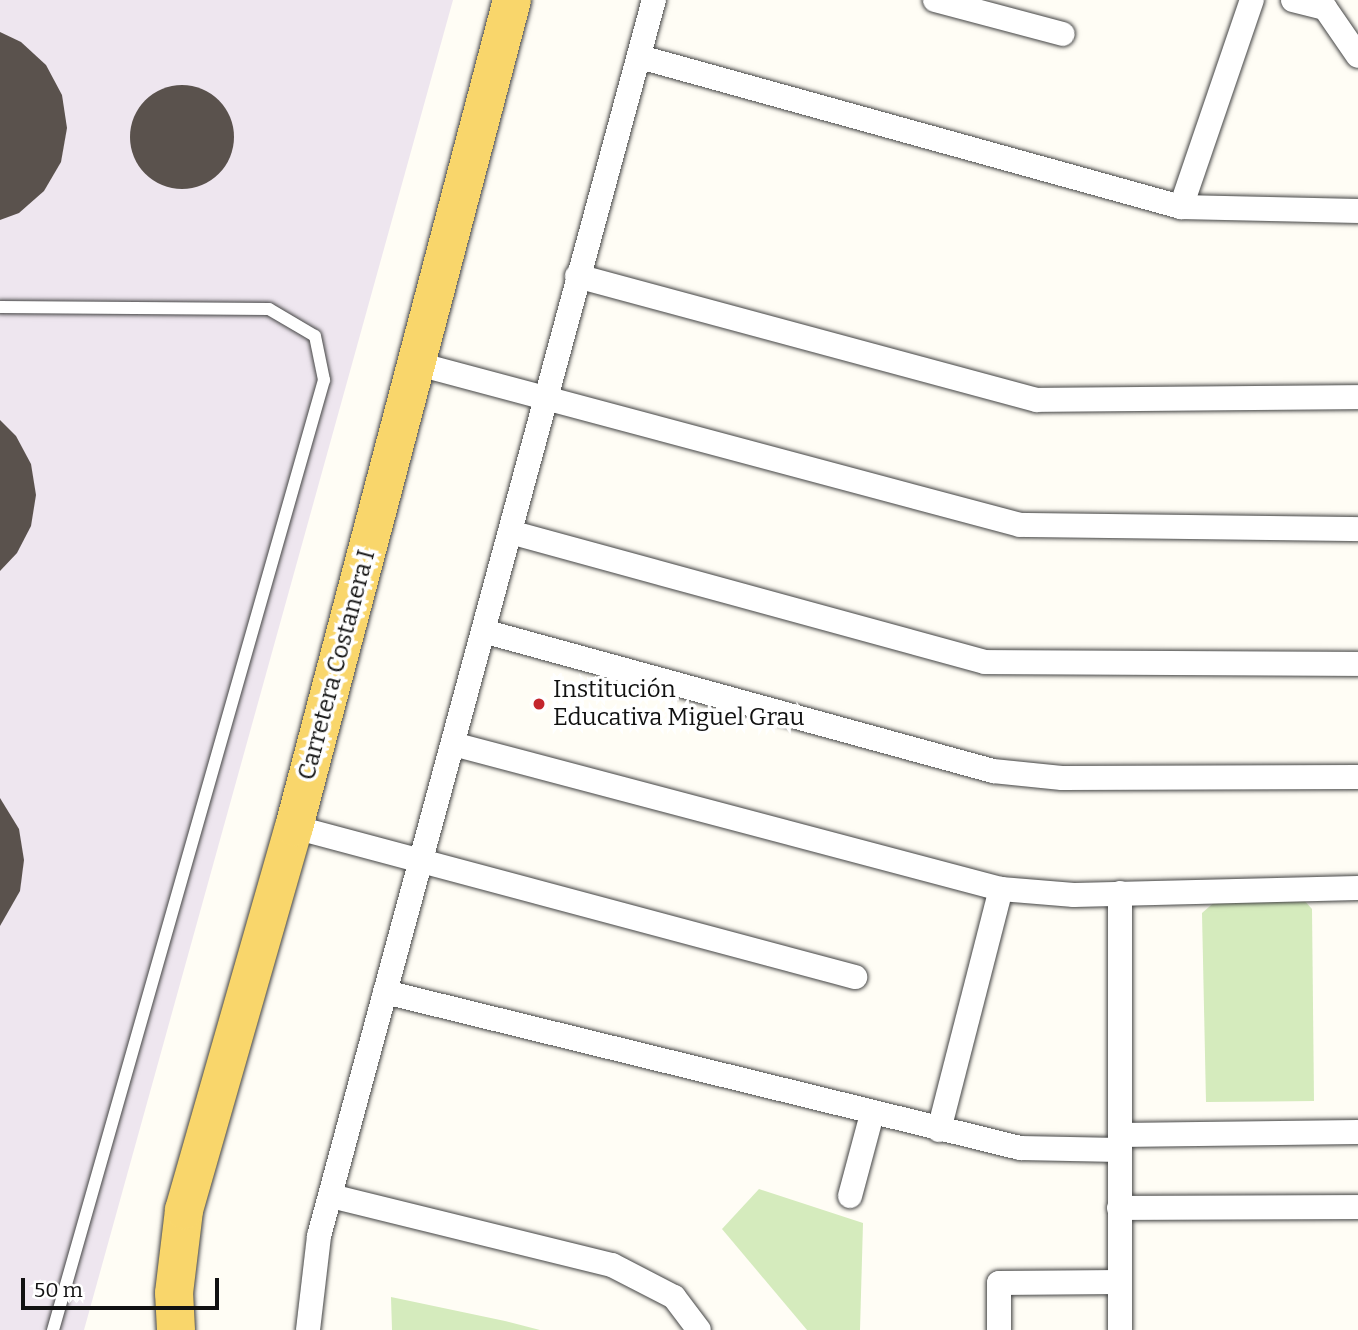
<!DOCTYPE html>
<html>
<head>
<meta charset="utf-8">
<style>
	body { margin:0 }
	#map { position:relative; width:1358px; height:1330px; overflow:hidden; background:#fffdf5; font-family:Bitter,serif }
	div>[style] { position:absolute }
	.industrial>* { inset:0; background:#eee6ef }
	.green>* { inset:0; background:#d5ebbd }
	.building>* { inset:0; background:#5a524d }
	.round { border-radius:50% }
	.roads { filter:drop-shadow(0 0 2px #444) drop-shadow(0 0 2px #444) }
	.service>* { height:12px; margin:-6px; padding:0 6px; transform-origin:6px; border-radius:6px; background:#fff }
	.minor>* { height:24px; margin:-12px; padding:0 12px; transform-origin:12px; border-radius:12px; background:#fff }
	.primary>* { height:38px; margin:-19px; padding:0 19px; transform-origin:19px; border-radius:19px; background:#f9d66b }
	.dots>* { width:19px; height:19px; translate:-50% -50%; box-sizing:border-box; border:4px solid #fff; border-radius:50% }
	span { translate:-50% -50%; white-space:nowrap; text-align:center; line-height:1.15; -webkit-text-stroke:7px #fff; paint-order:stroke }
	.street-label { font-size:24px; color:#111 }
	.poi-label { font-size:24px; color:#111 }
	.left { translate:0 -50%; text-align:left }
	.scale { position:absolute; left:21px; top:1278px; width:198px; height:32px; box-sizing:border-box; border:4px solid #111; border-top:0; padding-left:9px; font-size:21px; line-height:24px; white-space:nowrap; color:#111; -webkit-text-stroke:5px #fff; paint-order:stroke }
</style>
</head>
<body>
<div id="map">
	<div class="industrial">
		<i style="clip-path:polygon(0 0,453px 0,84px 1330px,0 1330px)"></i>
	</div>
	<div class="green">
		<i style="clip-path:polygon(1303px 899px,1312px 909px,1314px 1101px,1206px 1102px,1202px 913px,1217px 900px)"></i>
		<i style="clip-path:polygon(759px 1189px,863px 1223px,860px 1330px,807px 1330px,722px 1229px)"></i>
		<i style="clip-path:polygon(391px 1297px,505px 1321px,540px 1330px,392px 1330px)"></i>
	</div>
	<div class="building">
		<i style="clip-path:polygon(0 32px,21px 42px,46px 65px,62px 95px,67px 128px,61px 162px,44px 191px,19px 213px,0 220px)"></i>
		<i class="round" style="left:130px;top:85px;width:104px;height:104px"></i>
		<i style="clip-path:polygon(0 420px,16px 436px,31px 464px,36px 495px,31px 526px,17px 553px,0 571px)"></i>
		<i style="clip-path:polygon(0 798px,19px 829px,24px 860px,20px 891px,0 926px)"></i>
	</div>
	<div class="roads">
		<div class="service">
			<i style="left:0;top:307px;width:269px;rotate:0.4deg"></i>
			<i style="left:269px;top:309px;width:53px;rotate:30.4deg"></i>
			<i style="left:315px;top:336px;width:45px;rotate:78.4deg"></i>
			<i style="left:324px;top:380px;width:988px;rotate:105.92deg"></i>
		</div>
		<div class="minor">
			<i style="left:935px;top:0;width:132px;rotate:14.9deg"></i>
			<i style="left:1293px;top:0;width:33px;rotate:14deg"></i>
			<i style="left:1325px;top:8px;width:58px;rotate:55.5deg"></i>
			<i style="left:640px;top:57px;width:561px;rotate:15.5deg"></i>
			<i style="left:1181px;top:207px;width:177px;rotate:1.3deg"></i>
			<i style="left:1181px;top:207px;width:219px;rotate:-71.1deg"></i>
			<i style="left:577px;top:276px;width:476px;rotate:15.1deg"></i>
			<i style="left:1037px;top:400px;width:321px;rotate:-0.5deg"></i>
			<i style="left:418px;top:364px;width:623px;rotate:14.97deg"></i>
			<i style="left:1020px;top:525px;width:338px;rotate:0.7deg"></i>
			<i style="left:510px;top:532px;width:492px;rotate:15.3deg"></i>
			<i style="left:985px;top:662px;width:373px;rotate:0.3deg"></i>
			<i style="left:483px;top:631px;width:529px;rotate:15.35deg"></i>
			<i style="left:993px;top:771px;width:69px;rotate:5.8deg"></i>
			<i style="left:1062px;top:778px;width:296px;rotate:-0.2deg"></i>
			<i style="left:453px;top:744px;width:567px;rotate:14.82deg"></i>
			<i style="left:1001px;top:889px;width:73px;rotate:4.7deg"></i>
			<i style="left:1074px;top:895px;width:284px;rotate:-1.4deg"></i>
			<i style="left:294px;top:827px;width:581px;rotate:14.97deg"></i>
			<i style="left:385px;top:992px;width:654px;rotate:13.8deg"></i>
			<i style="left:1020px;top:1148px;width:100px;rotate:1.1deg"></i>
			<i style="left:939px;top:1130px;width:249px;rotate:-75.6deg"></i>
			<i style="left:1120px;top:1135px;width:238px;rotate:-0.7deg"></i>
			<i style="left:331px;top:1196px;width:289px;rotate:13.8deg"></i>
			<i style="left:612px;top:1265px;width:70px;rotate:27.3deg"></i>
			<i style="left:674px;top:1297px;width:41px;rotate:52.9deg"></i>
			<i style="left:850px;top:1196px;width:85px;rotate:-75deg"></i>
			<i style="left:1119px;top:1208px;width:239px;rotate:-0.2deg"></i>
			<i style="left:308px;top:1330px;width:95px;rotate:-83.3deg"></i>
			<i style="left:319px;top:1236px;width:1281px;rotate:-74.84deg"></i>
			<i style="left:999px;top:1330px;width:47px;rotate:-90deg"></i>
			<i style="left:999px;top:1283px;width:121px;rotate:-0.5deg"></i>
			<i style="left:1120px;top:1330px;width:437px;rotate:-90deg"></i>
		</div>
		<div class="primary">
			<i style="left:176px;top:1330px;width:37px;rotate:-93deg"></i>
			<i style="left:174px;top:1293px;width:84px;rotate:-83.1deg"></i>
			<i style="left:184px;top:1210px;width:398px;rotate:-74deg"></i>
			<i style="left:294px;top:827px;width:855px;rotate:-75.23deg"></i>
		</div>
	</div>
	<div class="dots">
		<i style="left:539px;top:704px;background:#c4262e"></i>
	</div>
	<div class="street-label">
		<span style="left:337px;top:665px;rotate:-75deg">Carretera Costanera I</span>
	</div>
	<div class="poi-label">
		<span class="left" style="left:553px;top:704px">Institución<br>Educativa Miguel Grau</span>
	</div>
	<div class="scale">50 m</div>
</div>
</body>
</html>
